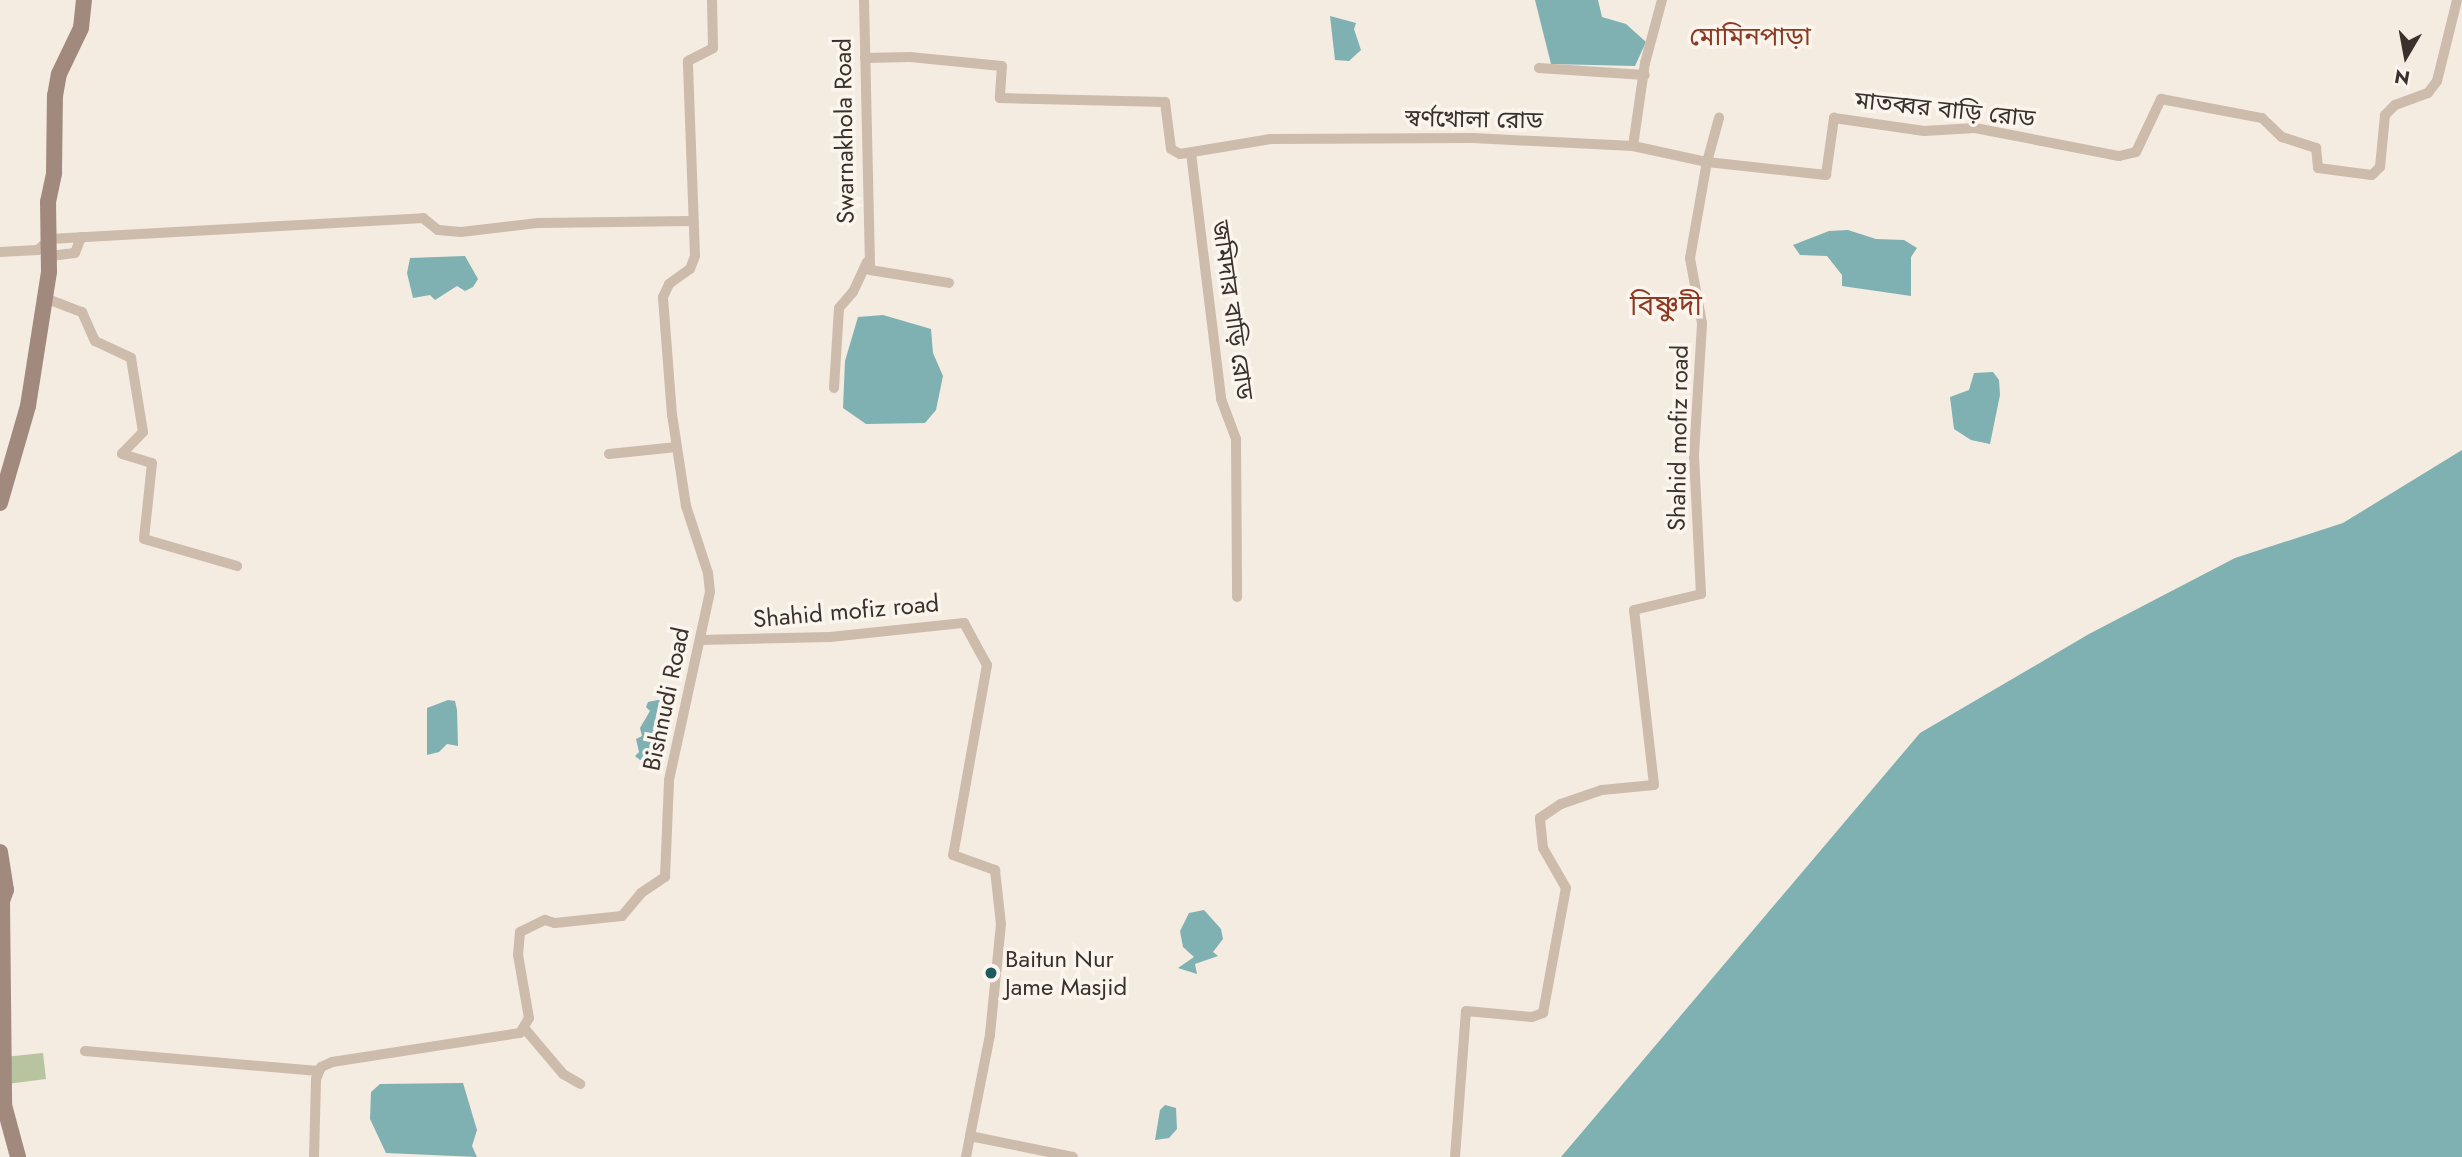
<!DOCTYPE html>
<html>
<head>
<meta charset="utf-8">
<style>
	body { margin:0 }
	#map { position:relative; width:2462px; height:1157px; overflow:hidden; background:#f4ebe1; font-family:Jost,"Noto Sans Bengali",sans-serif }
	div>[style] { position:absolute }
	.green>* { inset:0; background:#b8c4a0 }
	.water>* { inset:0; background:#7fb0b2 }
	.street>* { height:10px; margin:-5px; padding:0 5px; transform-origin:5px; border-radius:5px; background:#cdbbac }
	.secondary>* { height:16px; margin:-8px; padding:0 8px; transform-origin:8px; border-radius:8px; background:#a18a7d }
	.dots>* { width:19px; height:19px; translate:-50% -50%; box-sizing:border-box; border:4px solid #fbf5ee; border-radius:50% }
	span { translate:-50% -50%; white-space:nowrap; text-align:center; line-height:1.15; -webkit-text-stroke:7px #fbf5ee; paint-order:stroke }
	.street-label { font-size:24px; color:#3b302b }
	.poi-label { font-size:24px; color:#3b302b }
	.left { translate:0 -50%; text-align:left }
	.neighbourhood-label { font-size:26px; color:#8c3b22 }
	.quarter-label { font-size:28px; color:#8c3b22 }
	.north { position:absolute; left:2371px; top:21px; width:70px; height:70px; -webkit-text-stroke:5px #fbf5ee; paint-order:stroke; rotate:190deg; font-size:19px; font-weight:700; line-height:28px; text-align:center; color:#3b302b }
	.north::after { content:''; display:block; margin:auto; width:24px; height:32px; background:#3b302b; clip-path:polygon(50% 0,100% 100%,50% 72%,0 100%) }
</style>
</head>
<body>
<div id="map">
	<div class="green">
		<i style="clip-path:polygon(43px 1053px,46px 1079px,7px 1084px,4px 1057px)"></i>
	</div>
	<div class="water">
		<i style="clip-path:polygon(1535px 0,1598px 0,1602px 17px,1626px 24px,1646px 42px,1635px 66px,1551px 64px)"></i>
		<i style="clip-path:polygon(1330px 16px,1356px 23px,1354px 29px,1361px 50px,1349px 61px,1335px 60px)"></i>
		<i style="clip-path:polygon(1848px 230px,1876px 239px,1904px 240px,1917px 248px,1911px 257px,1911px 296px,1842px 286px,1842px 275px,1827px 256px,1800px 255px,1793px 245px,1829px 231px)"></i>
		<i style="clip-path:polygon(465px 256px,478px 279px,473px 287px,465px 291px,457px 286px,435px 300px,430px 295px,413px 298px,407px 273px,410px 258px)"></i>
		<i style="clip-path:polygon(883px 315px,931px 329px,933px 353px,943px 376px,936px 410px,925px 423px,866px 424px,843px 408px,845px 361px,858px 317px)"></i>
		<i style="clip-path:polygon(1993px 372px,1999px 380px,2000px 395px,1990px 444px,1971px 440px,1954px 429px,1950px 397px,1969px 390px,1974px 373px)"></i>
		<i style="clip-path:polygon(2462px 450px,2462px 1157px,1561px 1157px,1920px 733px,2089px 634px,2235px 558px,2343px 523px)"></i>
		<i style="clip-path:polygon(663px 699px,676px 705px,665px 759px,640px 760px,635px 756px,639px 752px,636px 739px,642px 736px,640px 728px,650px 711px,646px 707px,648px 702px)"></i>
		<i style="clip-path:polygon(448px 700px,455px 701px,457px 710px,458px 746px,447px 744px,439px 752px,427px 755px,427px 708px)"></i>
		<i style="clip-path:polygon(1204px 910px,1221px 929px,1223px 939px,1213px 952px,1218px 956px,1195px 964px,1197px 974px,1178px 968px,1194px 957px,1183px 947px,1180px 931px,1189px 913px)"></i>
		<i style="clip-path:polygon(463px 1083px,477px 1130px,472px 1146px,477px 1157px,386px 1153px,370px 1119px,371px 1092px,380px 1084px)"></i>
		<i style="clip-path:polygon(1165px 1105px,1176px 1108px,1177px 1129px,1169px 1138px,1155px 1140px,1160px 1110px)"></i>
	</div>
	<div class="street">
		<i style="left:864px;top:0;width:270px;rotate:88.7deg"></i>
		<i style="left:870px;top:270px;width:80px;rotate:9.3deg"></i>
		<i style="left:865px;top:58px;width:45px;rotate:-1.3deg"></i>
		<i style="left:910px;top:57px;width:92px;rotate:5.6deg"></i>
		<i style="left:1002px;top:66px;width:32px;rotate:94deg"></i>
		<i style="left:1000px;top:98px;width:165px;rotate:1.4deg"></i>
		<i style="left:1165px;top:102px;width:47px;rotate:82.7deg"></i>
		<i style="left:1171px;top:149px;width:10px;rotate:29deg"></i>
		<i style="left:1180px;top:154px;width:92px;rotate:-9.4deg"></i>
		<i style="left:1271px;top:139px;width:202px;rotate:-0.3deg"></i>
		<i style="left:1473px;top:138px;width:160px;rotate:2.9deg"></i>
		<i style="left:1633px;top:146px;width:76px;rotate:12.2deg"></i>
		<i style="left:1707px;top:162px;width:46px;rotate:-74.7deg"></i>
		<i style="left:1539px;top:68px;width:106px;rotate:3.8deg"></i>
		<i style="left:1633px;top:146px;width:84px;rotate:-81.8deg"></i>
		<i style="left:1645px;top:63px;width:65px;rotate:-74.9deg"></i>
		<i style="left:1191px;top:153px;width:248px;rotate:83deg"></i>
		<i style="left:1221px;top:399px;width:43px;rotate:69.4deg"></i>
		<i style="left:1236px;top:439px;width:158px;rotate:89.6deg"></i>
		<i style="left:0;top:252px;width:38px;rotate:-3deg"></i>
		<i style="left:38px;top:250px;width:16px;rotate:-43deg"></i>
		<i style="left:50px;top:239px;width:374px;rotate:-3.2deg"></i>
		<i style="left:423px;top:218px;width:19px;rotate:39deg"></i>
		<i style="left:438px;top:230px;width:23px;rotate:5deg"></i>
		<i style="left:461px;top:232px;width:78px;rotate:-6.7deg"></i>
		<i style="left:538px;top:223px;width:154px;rotate:-0.7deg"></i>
		<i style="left:50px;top:256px;width:25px;rotate:-7deg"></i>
		<i style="left:75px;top:253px;width:17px;rotate:-69deg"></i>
		<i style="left:45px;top:298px;width:40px;rotate:21deg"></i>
		<i style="left:82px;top:312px;width:32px;rotate:66deg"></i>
		<i style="left:95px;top:341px;width:40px;rotate:25deg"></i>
		<i style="left:131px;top:358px;width:75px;rotate:80.8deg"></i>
		<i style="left:143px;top:432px;width:30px;rotate:134deg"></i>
		<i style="left:122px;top:454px;width:31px;rotate:17deg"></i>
		<i style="left:152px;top:463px;width:76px;rotate:96deg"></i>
		<i style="left:144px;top:539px;width:97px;rotate:16.2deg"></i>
		<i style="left:834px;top:388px;width:80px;rotate:-86.4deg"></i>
		<i style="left:839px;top:308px;width:21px;rotate:-49deg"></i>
		<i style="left:853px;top:292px;width:33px;rotate:-65deg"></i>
		<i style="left:609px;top:454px;width:68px;rotate:-5.9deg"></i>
		<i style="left:700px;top:640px;width:130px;rotate:-1.3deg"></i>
		<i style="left:830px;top:637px;width:135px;rotate:-6deg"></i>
		<i style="left:964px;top:623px;width:48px;rotate:61.3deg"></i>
		<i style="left:987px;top:665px;width:193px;rotate:100.1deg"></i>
		<i style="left:953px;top:855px;width:45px;rotate:19.7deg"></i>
		<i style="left:995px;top:870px;width:54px;rotate:83.7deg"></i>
		<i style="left:1001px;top:924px;width:112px;rotate:95.7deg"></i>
		<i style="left:990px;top:1035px;width:103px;rotate:101.2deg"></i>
		<i style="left:970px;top:1136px;width:105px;rotate:11.5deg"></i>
		<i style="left:525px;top:1029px;width:59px;rotate:49.8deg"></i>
		<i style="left:563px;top:1074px;width:20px;rotate:30deg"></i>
		<i style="left:85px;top:1051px;width:234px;rotate:4.9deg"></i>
		<i style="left:314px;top:1157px;width:78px;rotate:-88.5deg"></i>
		<i style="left:316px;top:1079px;width:13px;rotate:-67deg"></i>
		<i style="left:321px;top:1067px;width:12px;rotate:-24deg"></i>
		<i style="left:332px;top:1062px;width:190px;rotate:-8.8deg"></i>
		<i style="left:520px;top:1033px;width:17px;rotate:-59deg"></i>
		<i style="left:529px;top:1018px;width:64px;rotate:-99.9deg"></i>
		<i style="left:518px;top:955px;width:23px;rotate:-85deg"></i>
		<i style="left:520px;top:932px;width:28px;rotate:-26deg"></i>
		<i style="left:545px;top:920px;width:10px;rotate:17deg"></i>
		<i style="left:555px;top:923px;width:67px;rotate:-6deg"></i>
		<i style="left:622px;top:916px;width:30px;rotate:-50deg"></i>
		<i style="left:641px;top:893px;width:29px;rotate:-34deg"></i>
		<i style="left:665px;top:877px;width:97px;rotate:-87.6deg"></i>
		<i style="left:669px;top:780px;width:192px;rotate:-77.7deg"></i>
		<i style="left:710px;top:592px;width:19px;rotate:-96deg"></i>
		<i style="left:708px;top:573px;width:71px;rotate:-108.2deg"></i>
		<i style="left:686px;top:506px;width:92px;rotate:-98.7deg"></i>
		<i style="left:672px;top:415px;width:118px;rotate:-94.4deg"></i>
		<i style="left:663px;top:297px;width:14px;rotate:-65deg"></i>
		<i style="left:669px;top:284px;width:26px;rotate:-36deg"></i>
		<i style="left:690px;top:269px;width:14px;rotate:-69deg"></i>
		<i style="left:695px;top:256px;width:195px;rotate:-92.1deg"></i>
		<i style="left:688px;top:61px;width:28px;rotate:-27deg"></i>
		<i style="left:713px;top:48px;width:48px;rotate:-91.2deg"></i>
		<i style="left:966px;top:1157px;width:21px;rotate:-79deg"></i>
		<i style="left:1455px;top:1157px;width:146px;rotate:-85.7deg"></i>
		<i style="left:1466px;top:1011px;width:66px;rotate:5.2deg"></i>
		<i style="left:1532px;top:1017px;width:12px;rotate:-20deg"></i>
		<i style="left:1543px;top:1013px;width:127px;rotate:-79.6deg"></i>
		<i style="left:1566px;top:888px;width:46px;rotate:-119.9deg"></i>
		<i style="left:1543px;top:848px;width:30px;rotate:-96deg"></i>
		<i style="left:1540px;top:818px;width:25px;rotate:-34deg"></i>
		<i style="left:1561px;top:804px;width:43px;rotate:-18.9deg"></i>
		<i style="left:1602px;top:790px;width:52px;rotate:-5.5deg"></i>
		<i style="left:1654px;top:785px;width:176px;rotate:-96.5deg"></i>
		<i style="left:1634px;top:610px;width:69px;rotate:-13.4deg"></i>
		<i style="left:1701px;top:594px;width:139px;rotate:-92.9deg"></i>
		<i style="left:1694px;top:455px;width:132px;rotate:-86.5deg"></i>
		<i style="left:1702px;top:323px;width:66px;rotate:-100.5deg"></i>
		<i style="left:1690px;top:258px;width:97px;rotate:-80deg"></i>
		<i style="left:1707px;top:162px;width:120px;rotate:6.2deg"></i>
		<i style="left:1826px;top:175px;width:58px;rotate:-82deg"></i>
		<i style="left:1834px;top:118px;width:91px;rotate:8.2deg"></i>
		<i style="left:1924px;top:131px;width:51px;rotate:-3.4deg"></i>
		<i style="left:1975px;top:128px;width:147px;rotate:11deg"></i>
		<i style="left:2119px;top:156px;width:17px;rotate:-13deg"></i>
		<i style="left:2136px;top:152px;width:59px;rotate:-64.7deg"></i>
		<i style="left:2161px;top:99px;width:103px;rotate:10.7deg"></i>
		<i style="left:2262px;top:118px;width:28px;rotate:44deg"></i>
		<i style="left:2282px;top:137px;width:36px;rotate:18deg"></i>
		<i style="left:2316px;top:148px;width:20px;rotate:84deg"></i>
		<i style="left:2318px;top:168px;width:54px;rotate:7.4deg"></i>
		<i style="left:2372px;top:175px;width:11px;rotate:-45deg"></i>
		<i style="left:2380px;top:167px;width:52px;rotate:-84.5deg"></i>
		<i style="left:2385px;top:115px;width:14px;rotate:-45deg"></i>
		<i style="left:2395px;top:105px;width:35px;rotate:-20deg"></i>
		<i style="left:2428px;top:93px;width:15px;rotate:-53deg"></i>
		<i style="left:2437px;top:81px;width:83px;rotate:-76.1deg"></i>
	</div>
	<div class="secondary">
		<i style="left:0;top:503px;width:101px;rotate:-73.9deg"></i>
		<i style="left:28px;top:406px;width:136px;rotate:-81.1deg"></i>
		<i style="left:49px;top:272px;width:70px;rotate:-90.8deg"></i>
		<i style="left:48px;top:202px;width:30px;rotate:-78deg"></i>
		<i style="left:54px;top:173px;width:77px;rotate:-89.3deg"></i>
		<i style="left:55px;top:96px;width:22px;rotate:-80deg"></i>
		<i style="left:59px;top:74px;width:51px;rotate:-64.4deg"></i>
		<i style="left:81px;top:28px;width:28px;rotate:-84deg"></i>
		<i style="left:0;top:852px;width:38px;rotate:81deg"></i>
		<i style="left:6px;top:890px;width:12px;rotate:110deg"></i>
		<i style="left:2px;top:901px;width:204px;rotate:89.4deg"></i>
		<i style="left:4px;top:1105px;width:54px;rotate:74.9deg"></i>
	</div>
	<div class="dots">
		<i style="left:991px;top:973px;background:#1f5a5e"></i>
	</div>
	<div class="street-label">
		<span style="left:1945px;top:109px;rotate:6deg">মাতব্বর বাড়ি রোড</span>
		<span style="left:1474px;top:119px;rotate:1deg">স্বর্ণখোলা রোড</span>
		<span style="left:844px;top:131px;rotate:-91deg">Swarnakhola Road</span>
		<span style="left:1233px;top:310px;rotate:82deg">জমিদার বাড়ি রোড</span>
		<span style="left:1678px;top:438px;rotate:-89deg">Shahid mofiz road</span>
		<span style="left:846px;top:611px;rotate:-5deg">Shahid mofiz road</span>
		<span style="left:666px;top:699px;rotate:-78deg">Bishnudi Road</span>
	</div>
	<div class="poi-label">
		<span class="left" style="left:1005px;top:973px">Baitun Nur<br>Jame Masjid</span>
	</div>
	<div class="neighbourhood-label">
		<span style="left:1750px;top:37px">মোমিনপাড়া</span>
	</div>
	<div class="quarter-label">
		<span style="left:1666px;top:306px">বিষ্ণুদী</span>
	</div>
	<div class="north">N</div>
</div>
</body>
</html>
